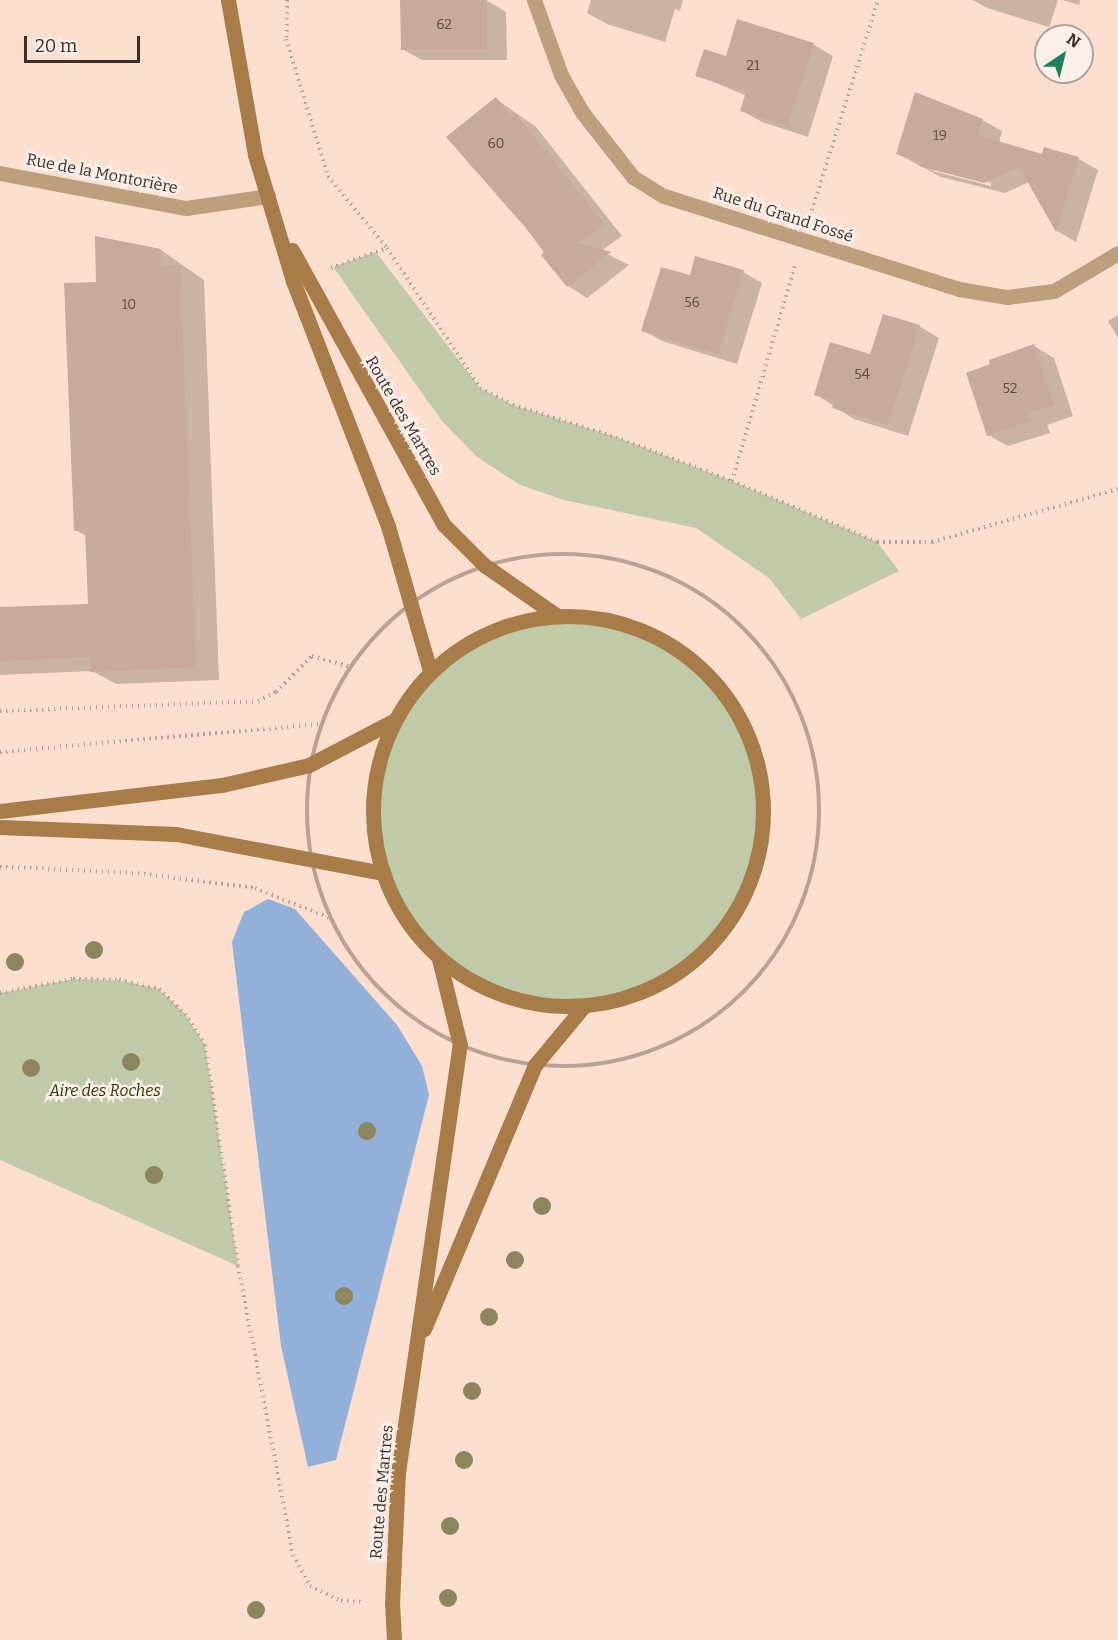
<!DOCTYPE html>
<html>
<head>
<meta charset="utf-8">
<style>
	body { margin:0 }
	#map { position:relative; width:1118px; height:1640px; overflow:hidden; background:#fddfcf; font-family:Bitter,serif }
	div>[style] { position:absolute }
	.green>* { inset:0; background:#c0caa8 }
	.round { border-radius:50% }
	.water>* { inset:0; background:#92b0d8 }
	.shadow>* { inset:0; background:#0003 }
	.building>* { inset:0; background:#c7aa9b }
	.path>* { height:4px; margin-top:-2px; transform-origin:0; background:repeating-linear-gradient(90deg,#b9a295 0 1.5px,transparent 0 6px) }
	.path>.ring { margin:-2px; padding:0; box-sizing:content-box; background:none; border:4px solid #b9a295; border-radius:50% }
	.street>* { height:15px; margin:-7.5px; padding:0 7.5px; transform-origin:7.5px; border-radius:7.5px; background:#bd9f7e }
	.secondary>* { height:15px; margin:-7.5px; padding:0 7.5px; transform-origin:7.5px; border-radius:7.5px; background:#a77c49 }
	.secondary>.ring { margin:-7.5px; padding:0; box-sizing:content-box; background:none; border:15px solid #a77c49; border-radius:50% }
	.trees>* { width:18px; height:18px; margin:-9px; border-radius:50%; background:#8c855e }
	span { translate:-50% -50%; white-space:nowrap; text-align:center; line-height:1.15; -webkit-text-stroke:5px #fdf0ea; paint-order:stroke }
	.number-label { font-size:14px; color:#5e4e46 }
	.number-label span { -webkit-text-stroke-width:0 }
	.street-label { font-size:16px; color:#3b2f29 }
	.park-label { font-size:16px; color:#303b02; font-style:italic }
	.north { position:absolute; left:1034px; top:24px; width:60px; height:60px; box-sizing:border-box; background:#fdf0ea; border:2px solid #afa39d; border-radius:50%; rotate:35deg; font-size:16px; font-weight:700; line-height:24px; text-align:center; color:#3b2f29 }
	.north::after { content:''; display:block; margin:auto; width:21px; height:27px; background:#1a825d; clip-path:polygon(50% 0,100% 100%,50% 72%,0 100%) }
	.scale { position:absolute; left:24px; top:36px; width:116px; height:27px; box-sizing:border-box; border:3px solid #3b2f29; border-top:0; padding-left:8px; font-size:18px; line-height:21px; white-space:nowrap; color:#3b2f29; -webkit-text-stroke:4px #fdf0ea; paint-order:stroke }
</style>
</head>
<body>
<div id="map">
	<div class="green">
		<i style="clip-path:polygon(376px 252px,480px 388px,513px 405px,616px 437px,732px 481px,877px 542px,899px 571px,801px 619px,769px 578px,696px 528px,564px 500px,520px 485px,477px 457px,441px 420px,333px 267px)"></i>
		<i class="round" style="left:373px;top:616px;width:390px;height:390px"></i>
		<i style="clip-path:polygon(73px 979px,119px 980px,159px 989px,185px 1014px,205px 1045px,238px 1266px,0 1160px,0 993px)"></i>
	</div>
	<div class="water">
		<i style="clip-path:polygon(268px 899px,295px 909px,397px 1025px,422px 1066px,429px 1095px,336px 1460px,308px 1467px,281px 1346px,232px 942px,244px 912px)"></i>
	</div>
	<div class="shadow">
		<i style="clip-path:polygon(404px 0,486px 0,506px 12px,507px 60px,422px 60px,402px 49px)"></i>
		<i style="clip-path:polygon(591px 0,683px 0,680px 11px,675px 9px,665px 42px,607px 24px,587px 13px)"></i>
		<i style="clip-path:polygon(973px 0,1058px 0,1049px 27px,987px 8px)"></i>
		<i style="clip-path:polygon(1063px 0,1080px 0,1079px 5px)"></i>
		<i style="clip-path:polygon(738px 21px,814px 45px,833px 56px,808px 137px,762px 122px,742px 111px,747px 96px,697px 75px,727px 57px)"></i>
		<i style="clip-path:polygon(496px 99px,536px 127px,622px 236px,601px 251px,629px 265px,587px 298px,568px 286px,546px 252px,483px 173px,472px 167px,448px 137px)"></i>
		<i style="clip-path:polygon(evenodd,982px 120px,1002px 131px,999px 143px,1043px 156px,1045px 149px,1079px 159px,1098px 170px,1076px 242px,1057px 231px,1029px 182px,1005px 193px,941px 177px,898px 154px,982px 120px,929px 167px,991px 183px,991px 186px,933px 171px,929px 167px)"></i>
		<i style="clip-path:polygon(161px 250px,204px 280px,219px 680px,116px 684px,92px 671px,0 675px,0 609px,89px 605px,86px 536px,76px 530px,98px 283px)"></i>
		<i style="clip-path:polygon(743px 272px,762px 283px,737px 364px,662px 341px,643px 330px,691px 277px)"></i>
		<i style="clip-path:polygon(1118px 315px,1118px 338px,1108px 321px)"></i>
		<i style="clip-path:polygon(919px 326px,939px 338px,908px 436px,854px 419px,815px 394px)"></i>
		<i style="clip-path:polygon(1034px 346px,1054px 358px,1073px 416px,1047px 425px,1050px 433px,1008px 446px,988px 435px)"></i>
	</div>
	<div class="building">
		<i style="clip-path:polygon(400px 0,487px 0,487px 49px,401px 50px)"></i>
		<i style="clip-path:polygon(737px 19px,814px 43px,788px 126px,740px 111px,746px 92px,695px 76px,704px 49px,726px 56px)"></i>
		<i style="clip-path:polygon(915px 92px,983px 119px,978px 135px,1042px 154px,1044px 147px,1079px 157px,1056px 232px,1019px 167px,984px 183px,919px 166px,920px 162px,896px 154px)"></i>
		<i style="clip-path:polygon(496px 97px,512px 117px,516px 114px,604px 224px,578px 243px,611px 252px,567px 287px,541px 255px,544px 252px,525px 227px,446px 137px)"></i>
		<i style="clip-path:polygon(95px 236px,161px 249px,162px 266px,180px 265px,196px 667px,90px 672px,90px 657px,0 661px,0 607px,88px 604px,85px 530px,74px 531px,64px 283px,96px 282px)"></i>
		<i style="clip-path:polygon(695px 256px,744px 270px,718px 354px,641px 331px,661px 267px,690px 275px)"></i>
		<i style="clip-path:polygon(883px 314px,920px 325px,888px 425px,832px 408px,834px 401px,814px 395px,830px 342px,870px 354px)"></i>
		<i style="clip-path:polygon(1034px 344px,1054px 405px,1028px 413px,1031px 421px,987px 436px,966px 373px,990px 364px,989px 360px)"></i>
	</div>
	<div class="path">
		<i style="left:287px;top:0;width:39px;rotate:91deg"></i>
		<i style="left:286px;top:39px;width:143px;rotate:73deg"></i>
		<i style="left:328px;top:176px;width:93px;rotate:50.7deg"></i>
		<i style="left:387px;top:248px;width:168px;rotate:56.4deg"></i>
		<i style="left:480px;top:388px;width:37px;rotate:27deg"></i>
		<i style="left:513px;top:405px;width:108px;rotate:17.3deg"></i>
		<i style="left:616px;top:437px;width:124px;rotate:20.8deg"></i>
		<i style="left:732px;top:481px;width:157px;rotate:22.8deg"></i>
		<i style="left:877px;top:542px;width:55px"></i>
		<i style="left:932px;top:542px;width:193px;rotate:-15.9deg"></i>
		<i style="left:810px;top:216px;width:226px;rotate:-72.5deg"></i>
		<i style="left:331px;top:268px;width:59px;rotate:-19.7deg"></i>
		<i style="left:732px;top:481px;width:224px;rotate:-73.7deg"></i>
		<i class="ring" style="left:307px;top:554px;width:508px;height:508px"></i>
		<i style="left:0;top:711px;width:258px;rotate:-2.2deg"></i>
		<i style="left:258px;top:701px;width:20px;rotate:-27deg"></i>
		<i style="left:276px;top:692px;width:51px;rotate:-45deg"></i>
		<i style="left:312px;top:656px;width:40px;rotate:16deg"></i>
		<i style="left:0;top:752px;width:321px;rotate:-5deg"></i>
		<i style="left:0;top:867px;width:138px;rotate:2.5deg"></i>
		<i style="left:138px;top:873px;width:118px;rotate:7.3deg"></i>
		<i style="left:255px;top:888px;width:81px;rotate:21.8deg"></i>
		<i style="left:0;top:993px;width:74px;rotate:-10.9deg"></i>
		<i style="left:73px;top:979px;width:46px;rotate:1.2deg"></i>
		<i style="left:119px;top:980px;width:41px;rotate:12.7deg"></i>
		<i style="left:159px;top:989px;width:36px;rotate:44deg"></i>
		<i style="left:185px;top:1014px;width:37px;rotate:57deg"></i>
		<i style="left:205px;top:1045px;width:223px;rotate:81.5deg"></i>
		<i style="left:238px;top:1266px;width:294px;rotate:79.2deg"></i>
		<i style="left:293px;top:1555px;width:35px;rotate:61deg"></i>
		<i style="left:310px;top:1586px;width:34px;rotate:26deg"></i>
		<i style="left:341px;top:1601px;width:24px;rotate:2deg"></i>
	</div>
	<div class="street">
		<i style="left:534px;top:0;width:80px;rotate:70.2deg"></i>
		<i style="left:561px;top:75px;width:43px;rotate:60.4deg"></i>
		<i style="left:582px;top:112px;width:83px;rotate:51.9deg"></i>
		<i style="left:633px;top:177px;width:36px;rotate:32deg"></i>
		<i style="left:664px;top:196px;width:309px;rotate:17.5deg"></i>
		<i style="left:959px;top:289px;width:49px;rotate:9.5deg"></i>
		<i style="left:1007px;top:297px;width:47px;rotate:-7.3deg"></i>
		<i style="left:1054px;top:291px;width:74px;rotate:-30.7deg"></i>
		<i style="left:0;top:173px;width:189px;rotate:10.7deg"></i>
		<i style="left:186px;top:208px;width:83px;rotate:-8.3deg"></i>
	</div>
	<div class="secondary">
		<i style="left:228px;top:0;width:157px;rotate:80.1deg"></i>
		<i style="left:255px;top:155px;width:132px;rotate:73.2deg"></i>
		<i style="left:293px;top:281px;width:263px;rotate:68.8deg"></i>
		<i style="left:388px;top:526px;width:151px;rotate:73.8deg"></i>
		<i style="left:292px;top:250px;width:314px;rotate:61.1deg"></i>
		<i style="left:444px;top:525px;width:57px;rotate:45deg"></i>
		<i style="left:484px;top:565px;width:88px;rotate:34.8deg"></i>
		<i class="ring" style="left:373px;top:616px;width:375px;height:375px"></i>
		<i style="left:0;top:811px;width:224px;rotate:-6.7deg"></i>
		<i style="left:222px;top:785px;width:89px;rotate:-12.9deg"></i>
		<i style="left:309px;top:765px;width:95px;rotate:-27.6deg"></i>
		<i style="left:0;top:827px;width:176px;rotate:2.3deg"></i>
		<i style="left:176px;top:834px;width:210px;rotate:10.7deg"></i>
		<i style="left:424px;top:1329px;width:286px;rotate:-67.2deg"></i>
		<i style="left:535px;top:1065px;width:77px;rotate:-50.3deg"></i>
		<i style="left:394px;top:1640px;width:36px;rotate:-93deg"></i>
		<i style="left:392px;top:1604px;width:131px;rotate:-87.4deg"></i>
		<i style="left:398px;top:1473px;width:432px;rotate:-81.8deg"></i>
		<i style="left:460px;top:1045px;width:89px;rotate:-103.7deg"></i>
	</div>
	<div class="trees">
		<i style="left:94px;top:950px"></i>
		<i style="left:15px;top:962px"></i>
		<i style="left:131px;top:1062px"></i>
		<i style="left:31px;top:1068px"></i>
		<i style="left:367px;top:1131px"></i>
		<i style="left:154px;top:1175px"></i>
		<i style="left:542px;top:1206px"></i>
		<i style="left:515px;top:1260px"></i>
		<i style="left:344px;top:1296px"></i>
		<i style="left:489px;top:1317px"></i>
		<i style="left:472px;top:1391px"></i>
		<i style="left:464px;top:1460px"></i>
		<i style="left:450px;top:1526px"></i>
		<i style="left:448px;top:1598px"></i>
		<i style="left:256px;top:1610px"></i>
	</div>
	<div class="number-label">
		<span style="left:444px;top:25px">62</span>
		<span style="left:753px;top:66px">21</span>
		<span style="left:940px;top:136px">19</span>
		<span style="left:496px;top:144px">60</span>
		<span style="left:692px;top:303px">56</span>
		<span style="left:129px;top:305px">10</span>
		<span style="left:862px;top:375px">54</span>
		<span style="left:1010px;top:389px">52</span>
	</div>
	<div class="street-label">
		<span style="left:102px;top:174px;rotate:11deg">Rue de la Montorière</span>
		<span style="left:783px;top:215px;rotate:18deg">Rue du Grand Fossé</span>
		<span style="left:403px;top:416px;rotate:60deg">Route des Martres</span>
		<span style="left:382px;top:1492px;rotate:-85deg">Route des Martres</span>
	</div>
	<div class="park-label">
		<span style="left:105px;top:1091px">Aire des Roches</span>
	</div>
	<div class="north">N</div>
	<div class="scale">20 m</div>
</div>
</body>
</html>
